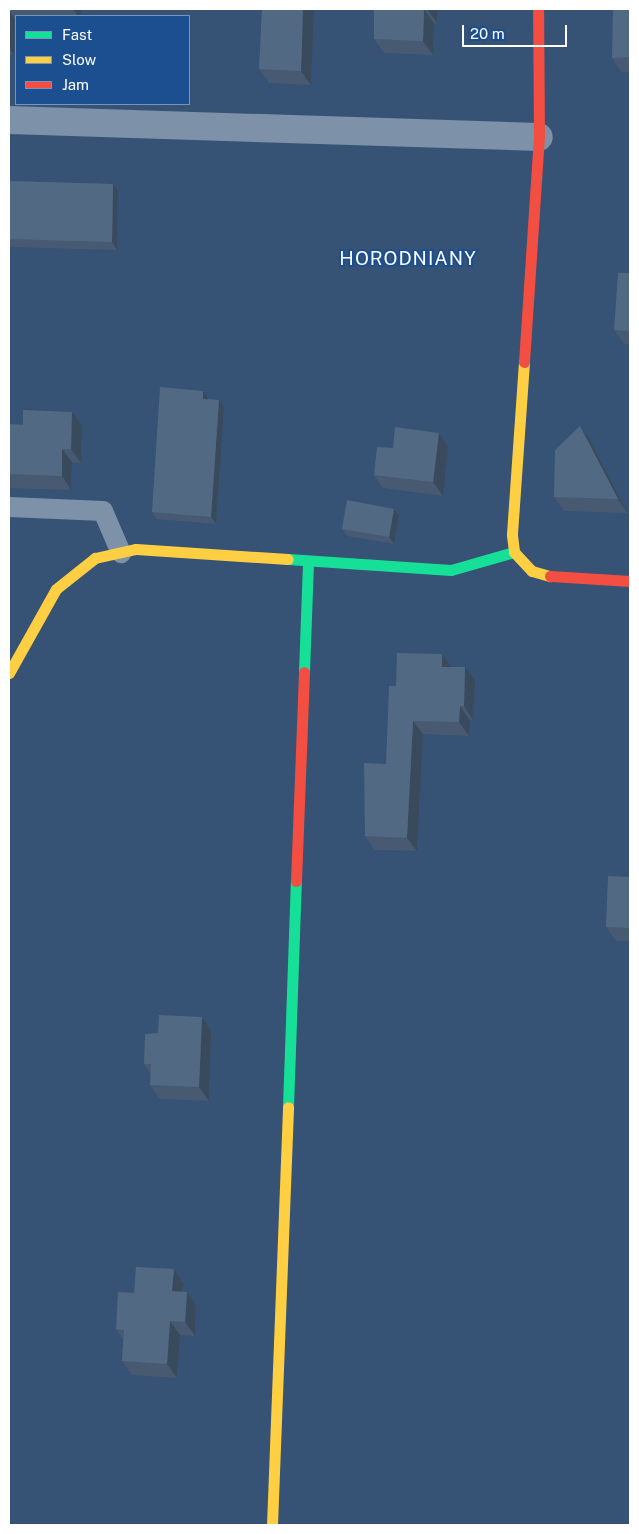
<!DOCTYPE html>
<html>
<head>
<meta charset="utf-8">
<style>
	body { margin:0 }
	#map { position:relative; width:639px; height:1534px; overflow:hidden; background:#365274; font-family:"Public Sans",sans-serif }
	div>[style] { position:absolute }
	.lane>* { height:20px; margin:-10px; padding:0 10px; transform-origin:10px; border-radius:10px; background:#7d92a8 }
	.street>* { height:28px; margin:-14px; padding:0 14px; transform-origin:14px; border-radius:14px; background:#7d92a8 }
	.fast>* { height:11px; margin:-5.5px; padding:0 5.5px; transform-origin:5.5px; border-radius:5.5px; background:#16e098 }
	.slow>* { height:11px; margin:-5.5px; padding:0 5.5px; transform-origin:5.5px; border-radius:5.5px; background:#ffcf43 }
	.jam>* { height:11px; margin:-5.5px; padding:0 5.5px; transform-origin:5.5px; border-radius:5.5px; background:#f24e42 }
	.wall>* { inset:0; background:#475a72 }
	.shaded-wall>* { inset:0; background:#394a5c }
	.building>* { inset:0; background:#526984 }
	span { translate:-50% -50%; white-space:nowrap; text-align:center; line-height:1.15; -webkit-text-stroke:4px #1b4f8f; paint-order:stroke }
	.quarter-label { font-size:19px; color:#fff; letter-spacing:1px }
	.frame { position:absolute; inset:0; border:10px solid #fff; pointer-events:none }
	.legend { position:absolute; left:15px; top:15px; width:175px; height:90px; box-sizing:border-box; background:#1b4f8f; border:1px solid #7695bc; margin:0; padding:6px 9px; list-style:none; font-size:15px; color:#fff }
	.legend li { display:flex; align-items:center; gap:10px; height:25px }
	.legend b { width:25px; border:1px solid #7695bc }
	.scale { position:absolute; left:462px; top:25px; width:105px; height:22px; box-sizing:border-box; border:2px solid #fff; border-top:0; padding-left:6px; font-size:15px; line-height:18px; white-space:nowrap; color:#fff; -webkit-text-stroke:4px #1b4f8f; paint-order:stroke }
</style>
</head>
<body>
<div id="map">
	<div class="lane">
		<i style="left:9px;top:507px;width:94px;rotate:2.4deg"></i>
		<i style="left:103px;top:511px;width:46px;rotate:66.8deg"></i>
	</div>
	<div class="street">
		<i style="left:9px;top:120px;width:530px;rotate:1.84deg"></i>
	</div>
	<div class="fast">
		<i style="left:288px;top:559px;width:163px;rotate:3.9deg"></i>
		<i style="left:451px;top:570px;width:66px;rotate:-15.9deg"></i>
		<i style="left:304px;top:672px;width:111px;rotate:-87.9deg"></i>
		<i style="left:288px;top:1107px;width:226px;rotate:-88deg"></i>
	</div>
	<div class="slow">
		<i style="left:524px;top:362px;width:173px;rotate:94deg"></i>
		<i style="left:512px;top:535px;width:17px;rotate:83deg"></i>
		<i style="left:514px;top:552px;width:26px;rotate:47deg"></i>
		<i style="left:532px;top:571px;width:19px;rotate:16deg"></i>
		<i style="left:9px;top:673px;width:96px;rotate:-60.8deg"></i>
		<i style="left:56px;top:589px;width:50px;rotate:-38.5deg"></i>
		<i style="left:95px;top:558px;width:42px;rotate:-12.4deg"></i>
		<i style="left:136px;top:549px;width:152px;rotate:3.8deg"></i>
		<i style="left:272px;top:1525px;width:418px;rotate:-87.8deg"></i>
	</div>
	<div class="jam">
		<i style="left:524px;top:362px;width:225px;rotate:-86.2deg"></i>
		<i style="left:539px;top:137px;width:128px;rotate:-90.4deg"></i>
		<i style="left:550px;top:576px;width:80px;rotate:3.6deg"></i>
		<i style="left:296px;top:881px;width:209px;rotate:-87.8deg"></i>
	</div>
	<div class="wall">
		<i style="clip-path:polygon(9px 9px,81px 9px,81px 16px,16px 16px,16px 19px,15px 19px,14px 55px,9px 54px)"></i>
		<i style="clip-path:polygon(262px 9px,314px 9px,311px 85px,269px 83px,259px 69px)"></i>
		<i style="clip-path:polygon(372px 9px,437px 9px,437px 23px,434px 23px,433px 55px,384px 53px,374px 39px,374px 12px)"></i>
		<i style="clip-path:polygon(630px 9px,630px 72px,621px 72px,612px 58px)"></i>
		<i style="clip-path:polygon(9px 181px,113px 184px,118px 191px,117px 250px,9px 247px)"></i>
		<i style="clip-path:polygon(630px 273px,630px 344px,624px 344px,614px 330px)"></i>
		<i style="clip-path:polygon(208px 398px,208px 399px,219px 400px,224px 407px,216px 524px,157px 519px,152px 512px)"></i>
		<i style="clip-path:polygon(9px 424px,82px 426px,81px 463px,72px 462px,71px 490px,9px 488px)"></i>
		<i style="clip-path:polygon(590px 440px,627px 513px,564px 511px,554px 497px)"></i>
		<i style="clip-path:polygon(448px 447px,443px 496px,383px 488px,374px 475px,393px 448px)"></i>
		<i style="clip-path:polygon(399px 516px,394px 544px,347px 536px,342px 529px)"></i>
		<i style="clip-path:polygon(442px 654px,451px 667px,465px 667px,475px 681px,473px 720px,470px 720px,469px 736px,423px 734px,417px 851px,375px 850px,365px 836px,386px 764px,396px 686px)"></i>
		<i style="clip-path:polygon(630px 877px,630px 941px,616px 941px,606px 927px)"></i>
		<i style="clip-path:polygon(202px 1017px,211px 1031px,209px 1101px,160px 1099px,150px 1085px,150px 1073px,144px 1064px,158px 1033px)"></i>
		<i style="clip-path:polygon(174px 1269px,183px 1283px,183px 1291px,196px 1306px,195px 1336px,180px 1335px,177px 1378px,132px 1375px,122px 1361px,123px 1339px,116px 1329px,134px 1293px)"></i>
	</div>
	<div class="shaded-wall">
		<i style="clip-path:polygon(73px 9px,81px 9px,81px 16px,78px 16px)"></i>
		<i style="clip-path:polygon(303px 9px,314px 9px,311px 85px,301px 71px)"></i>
		<i style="clip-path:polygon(424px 9px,434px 23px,433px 55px,423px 41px)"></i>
		<i style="clip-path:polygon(427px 9px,437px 9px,437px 23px)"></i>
		<i style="clip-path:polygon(9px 10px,15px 19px,14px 55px,9px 48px)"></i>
		<i style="clip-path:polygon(113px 184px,118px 191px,117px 250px,112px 242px)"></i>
		<i style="clip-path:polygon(203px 391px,208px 398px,208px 406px,203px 399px)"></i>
		<i style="clip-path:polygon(219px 400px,224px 407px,216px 524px,211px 517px)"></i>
		<i style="clip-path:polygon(72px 412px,82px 426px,81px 463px,71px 449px)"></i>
		<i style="clip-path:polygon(580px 426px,590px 440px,627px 513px,618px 499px)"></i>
		<i style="clip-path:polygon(439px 433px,448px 447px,443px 496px,433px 482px)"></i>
		<i style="clip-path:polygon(62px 449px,72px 462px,71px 490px,62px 476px)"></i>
		<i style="clip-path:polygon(394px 509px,399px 516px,394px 544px,389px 537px)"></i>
		<i style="clip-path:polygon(442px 654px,452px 668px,442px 667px)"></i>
		<i style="clip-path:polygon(465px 667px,475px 681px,473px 720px,464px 706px)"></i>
		<i style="clip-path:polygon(460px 706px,470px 720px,469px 736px,459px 722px)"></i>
		<i style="clip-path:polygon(413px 721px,423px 734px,417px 851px,407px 838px)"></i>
		<i style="clip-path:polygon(202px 1017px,211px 1031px,209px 1101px,199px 1087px)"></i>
		<i style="clip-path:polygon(174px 1269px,183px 1283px,182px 1305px,172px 1291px)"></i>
		<i style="clip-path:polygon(187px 1292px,196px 1306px,195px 1336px,185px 1322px)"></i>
		<i style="clip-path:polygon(170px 1321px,180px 1335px,177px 1378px,167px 1364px)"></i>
	</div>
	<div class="building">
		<i style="clip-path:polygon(262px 9px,303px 9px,301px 71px,259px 69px)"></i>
		<i style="clip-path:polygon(374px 9px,427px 9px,424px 9px,423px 41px,374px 39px)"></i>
		<i style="clip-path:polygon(613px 9px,630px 9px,630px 57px,612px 58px)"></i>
		<i style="clip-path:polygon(9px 181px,113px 184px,112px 242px,9px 239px)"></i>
		<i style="clip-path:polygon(618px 273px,630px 273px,630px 343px,629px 343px,630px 331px,614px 330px)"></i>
		<i style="clip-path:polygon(160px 387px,203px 391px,203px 399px,219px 400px,211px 517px,152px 512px)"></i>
		<i style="clip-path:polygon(23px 410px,72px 412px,71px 449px,62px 449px,62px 476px,9px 474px,9px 424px,23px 425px)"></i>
		<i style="clip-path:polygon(580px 426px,618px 499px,554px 497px,555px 450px)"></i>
		<i style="clip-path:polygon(395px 427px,439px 433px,433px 482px,374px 475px,377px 447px,393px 448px)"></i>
		<i style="clip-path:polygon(347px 500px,394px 509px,389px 537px,342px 529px)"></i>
		<i style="clip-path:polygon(397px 653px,442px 654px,442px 667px,465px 667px,464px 706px,460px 706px,459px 722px,413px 721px,407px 838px,365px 836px,364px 763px,386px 764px,389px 686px,396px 686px)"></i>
		<i style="clip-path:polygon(608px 876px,630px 877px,630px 928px,606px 927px)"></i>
		<i style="clip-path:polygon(159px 1015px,202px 1017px,199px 1087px,150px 1085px,151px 1064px,144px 1064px,145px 1034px,158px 1033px)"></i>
		<i style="clip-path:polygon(136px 1267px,174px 1269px,172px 1291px,187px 1292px,185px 1322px,170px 1321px,167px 1364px,122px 1361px,124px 1330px,116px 1329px,118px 1292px,134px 1293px)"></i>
	</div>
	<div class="quarter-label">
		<span style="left:408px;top:259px">HORODNIANY</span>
	</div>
	<div class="frame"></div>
	<ul class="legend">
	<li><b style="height:6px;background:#16e098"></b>Fast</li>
	<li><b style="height:6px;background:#ffcf43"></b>Slow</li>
	<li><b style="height:6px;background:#f24e42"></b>Jam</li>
	</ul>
	<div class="scale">20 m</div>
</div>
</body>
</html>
